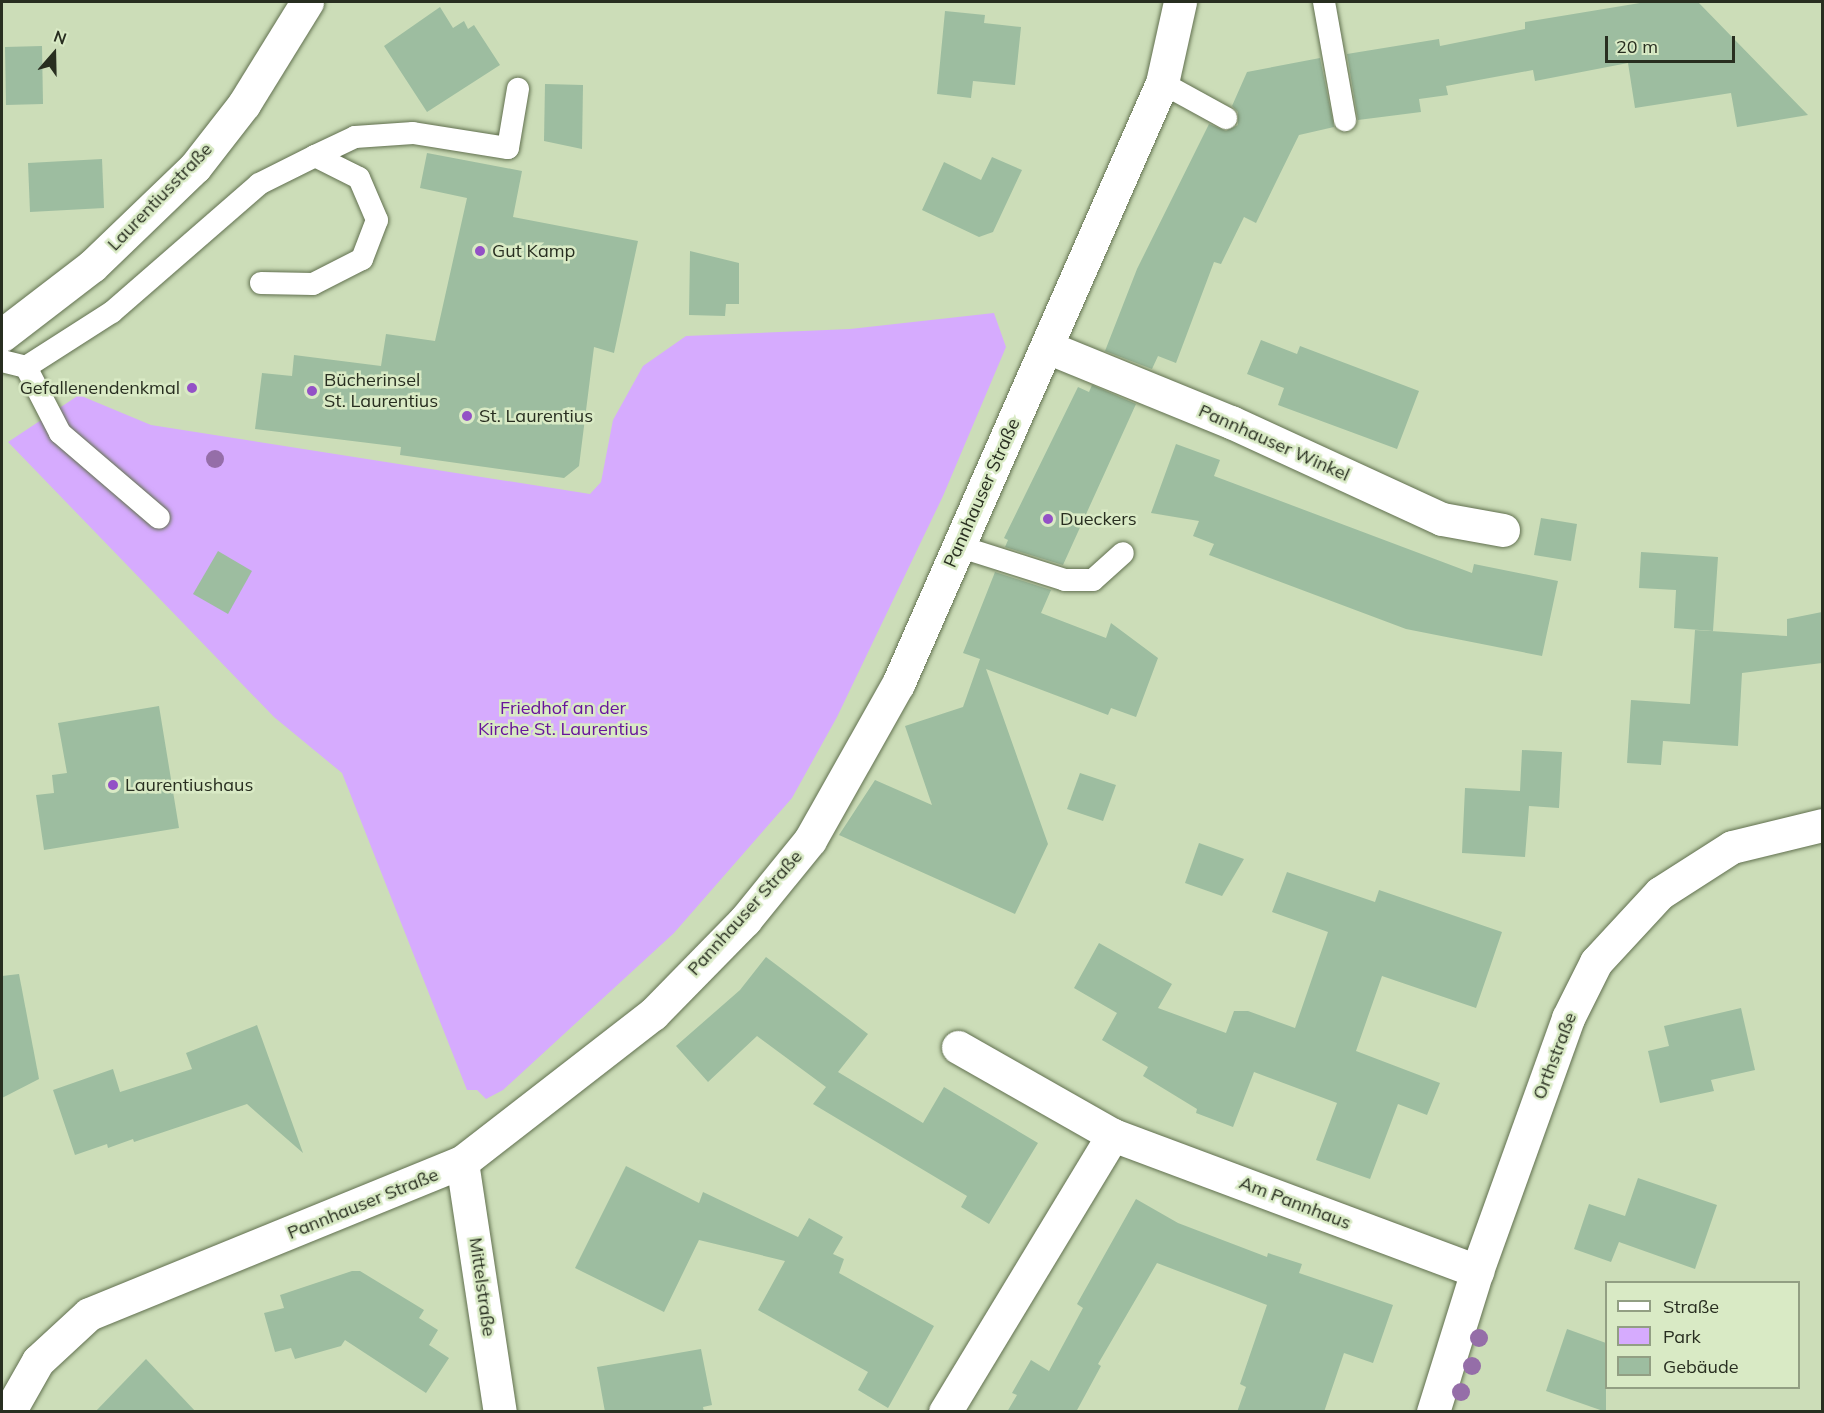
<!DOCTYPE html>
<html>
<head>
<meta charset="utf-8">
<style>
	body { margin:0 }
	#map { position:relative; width:1824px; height:1413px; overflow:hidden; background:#ccddb8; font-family:Mulish,sans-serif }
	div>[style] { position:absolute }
	.green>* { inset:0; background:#d6abfe }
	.building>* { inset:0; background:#9dbda0 }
	.roads { filter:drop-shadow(0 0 2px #61704f) drop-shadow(0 0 2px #61704f) }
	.service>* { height:22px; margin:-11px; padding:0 11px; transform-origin:11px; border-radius:11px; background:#fff }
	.minor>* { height:33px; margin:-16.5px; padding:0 16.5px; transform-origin:16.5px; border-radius:16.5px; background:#fff }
	.trees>* { width:18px; height:18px; margin:-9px; border-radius:50%; background:#956ea8 }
	.dots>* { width:16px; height:16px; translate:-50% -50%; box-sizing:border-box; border:3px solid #d9eac5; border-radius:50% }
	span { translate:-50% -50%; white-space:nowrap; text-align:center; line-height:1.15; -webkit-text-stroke:5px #d9eac5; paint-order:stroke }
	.street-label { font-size:18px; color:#282e20 }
	.poi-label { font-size:18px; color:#282e20 }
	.left { translate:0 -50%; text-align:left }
	.right { translate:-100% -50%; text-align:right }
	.park-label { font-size:18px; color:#68139b }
	.frame { position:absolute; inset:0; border:3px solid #282e20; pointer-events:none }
	.legend { position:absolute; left:1605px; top:1281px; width:195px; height:108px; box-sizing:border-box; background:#d9eac5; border:2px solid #929f83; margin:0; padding:8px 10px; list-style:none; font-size:18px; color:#282e20 }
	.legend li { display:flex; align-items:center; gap:12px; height:30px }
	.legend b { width:30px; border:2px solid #929f83 }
	.north { position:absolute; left:24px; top:24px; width:60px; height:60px; -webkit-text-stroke:4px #d9eac5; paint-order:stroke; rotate:20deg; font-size:16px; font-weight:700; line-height:24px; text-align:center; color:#282e20 }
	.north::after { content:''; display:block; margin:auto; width:21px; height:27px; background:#282e20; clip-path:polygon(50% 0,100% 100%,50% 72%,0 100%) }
	.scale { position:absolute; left:1605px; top:36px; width:130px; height:27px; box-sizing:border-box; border:3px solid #282e20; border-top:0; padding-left:8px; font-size:18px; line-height:21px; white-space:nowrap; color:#282e20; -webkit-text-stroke:4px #d9eac5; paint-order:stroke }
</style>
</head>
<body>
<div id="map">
	<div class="green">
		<i style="clip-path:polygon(994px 313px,1006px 347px,943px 496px,837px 717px,792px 798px,674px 933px,503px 1090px,486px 1099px,477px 1090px,467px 1090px,342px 773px,274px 717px,8px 442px,79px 395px,151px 425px,590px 494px,601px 482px,613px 420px,643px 366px,686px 336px,850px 329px)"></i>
	</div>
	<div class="building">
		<i style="clip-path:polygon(1646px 2px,1698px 2px,1808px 115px,1737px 127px,1731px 93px,1635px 108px,1628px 63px,1535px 81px,1533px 70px,1446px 86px,1448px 95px,1419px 99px,1421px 112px,1358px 120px,1347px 54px,1439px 39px,1440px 46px,1525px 29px,1525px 22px)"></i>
		<i style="clip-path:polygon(440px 7px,453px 28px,464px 21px,468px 29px,474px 25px,500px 65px,427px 112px,384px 46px)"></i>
		<i style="clip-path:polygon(945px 11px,985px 15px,984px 23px,1021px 27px,1015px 85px,973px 81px,971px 98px,937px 94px)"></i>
		<i style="clip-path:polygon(42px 46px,43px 104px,6px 105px,5px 47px)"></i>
		<i style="clip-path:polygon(1320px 58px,1334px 127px,1299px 135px,1256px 223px,1244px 217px,1221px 264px,1214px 262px,1176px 363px,1158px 356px,1152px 369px,1105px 351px,1137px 269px,1209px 124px,1226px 131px,1238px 125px,1238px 112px,1232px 106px,1247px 72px)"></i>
		<i style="clip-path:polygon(545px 84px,583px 85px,582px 149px,544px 141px)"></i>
		<i style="clip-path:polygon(427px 153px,522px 171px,513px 217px,638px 241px,614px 353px,594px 347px,579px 466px,564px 478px,400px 455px,401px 447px,255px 429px,262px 373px,292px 376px,294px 355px,381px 366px,386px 334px,435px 341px,467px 198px,420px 188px)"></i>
		<i style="clip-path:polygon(992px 157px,1022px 170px,993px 232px,979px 237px,922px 210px,944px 162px,981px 180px)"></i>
		<i style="clip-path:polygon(102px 159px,104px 208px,30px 212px,28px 163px)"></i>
		<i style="clip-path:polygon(690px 251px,739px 263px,739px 304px,726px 304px,725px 316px,689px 315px)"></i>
		<i style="clip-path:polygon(1261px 340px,1297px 354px,1300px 346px,1419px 391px,1397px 449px,1278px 405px,1284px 388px,1247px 374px)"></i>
		<i style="clip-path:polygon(1092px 385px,1136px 404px,1063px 565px,1005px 547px,1008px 540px,1004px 538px,1078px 387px,1089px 392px)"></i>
		<i style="clip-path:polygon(1176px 444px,1220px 460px,1214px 476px,1472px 573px,1474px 564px,1558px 581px,1542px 656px,1406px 629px,1209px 555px,1214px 544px,1193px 536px,1199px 521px,1151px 513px)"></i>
		<i style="clip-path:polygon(1541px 518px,1577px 524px,1571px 561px,1534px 555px)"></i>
		<i style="clip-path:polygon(218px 551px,252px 571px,228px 614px,193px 594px)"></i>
		<i style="clip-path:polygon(1641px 552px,1718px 557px,1713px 631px,1674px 628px,1676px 590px,1639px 588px)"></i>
		<i style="clip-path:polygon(995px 572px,1051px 590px,1041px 613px,1106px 638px,1111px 623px,1158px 658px,1136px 717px,1111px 708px,1108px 715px,986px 669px,1048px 844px,1015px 914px,839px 835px,875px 780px,932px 805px,905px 726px,963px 707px,980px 659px,963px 653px)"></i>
		<i style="clip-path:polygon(1822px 612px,1822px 663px,1742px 673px,1738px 746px,1663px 741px,1661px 765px,1627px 763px,1631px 700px,1690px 704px,1695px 630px,1787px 636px,1787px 619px)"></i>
		<i style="clip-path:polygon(159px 706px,179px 828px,44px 850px,36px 795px,54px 793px,52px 775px,67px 773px,58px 723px)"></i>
		<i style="clip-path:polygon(1522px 750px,1562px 752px,1559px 808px,1529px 806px,1525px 857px,1462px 853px,1465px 788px,1520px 791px)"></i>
		<i style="clip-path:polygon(1080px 773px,1116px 785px,1103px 821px,1067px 809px)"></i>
		<i style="clip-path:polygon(1199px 843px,1244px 859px,1222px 896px,1185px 883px)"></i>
		<i style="clip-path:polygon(1287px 872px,1375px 902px,1379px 890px,1502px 932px,1476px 1008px,1382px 976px,1356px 1051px,1440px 1083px,1427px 1115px,1398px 1104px,1370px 1179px,1316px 1160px,1337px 1103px,1254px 1072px,1233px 1127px,1196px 1113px,1197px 1109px,1143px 1076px,1148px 1067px,1102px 1040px,1117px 1013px,1074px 988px,1099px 943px,1172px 984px,1158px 1008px,1226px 1033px,1234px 1011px,1248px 1011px,1295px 1028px,1328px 932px,1272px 912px)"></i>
		<i style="clip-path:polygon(766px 957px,868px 1034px,838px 1072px,923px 1123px,944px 1087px,1038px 1143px,989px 1224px,961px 1207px,967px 1196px,813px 1104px,826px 1087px,757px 1036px,708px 1082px,676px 1046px,740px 990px)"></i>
		<i style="clip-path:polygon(19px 974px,39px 1079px,2px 1098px,2px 976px)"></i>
		<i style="clip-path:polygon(1741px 1008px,1755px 1070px,1711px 1080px,1714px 1091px,1660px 1103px,1648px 1051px,1669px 1046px,1664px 1026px)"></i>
		<i style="clip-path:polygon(257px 1025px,303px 1153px,247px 1104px,134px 1142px,133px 1139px,108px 1148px,107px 1144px,75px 1155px,53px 1090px,113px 1069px,120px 1092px,192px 1069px,186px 1053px)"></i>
		<i style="clip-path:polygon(626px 1166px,699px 1203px,703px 1192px,798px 1237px,809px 1218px,843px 1237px,833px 1254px,844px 1259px,839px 1273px,934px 1326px,888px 1408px,858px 1390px,868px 1372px,758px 1310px,785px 1261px,699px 1240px,664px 1312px,575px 1268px)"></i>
		<i style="clip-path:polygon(1638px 1178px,1717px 1205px,1695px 1269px,1619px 1242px,1611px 1262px,1574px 1249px,1589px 1204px,1625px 1216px)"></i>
		<i style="clip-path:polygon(1136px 1199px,1178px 1223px,1267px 1257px,1268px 1253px,1302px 1264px,1299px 1273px,1393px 1305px,1373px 1363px,1344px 1353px,1324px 1412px,1237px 1412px,1246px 1387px,1240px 1384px,1267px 1305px,1157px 1263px,1098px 1364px,1101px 1366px,1076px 1412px,1007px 1412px,1017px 1395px,1012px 1393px,1031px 1360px,1049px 1371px,1083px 1308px,1077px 1304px)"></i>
		<i style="clip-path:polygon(352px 1271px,360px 1271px,424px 1310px,419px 1318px,438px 1330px,429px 1345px,449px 1358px,426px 1393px,345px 1340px,341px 1346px,295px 1359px,291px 1348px,275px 1352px,264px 1313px,284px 1308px,280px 1295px)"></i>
		<i style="clip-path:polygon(1567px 1329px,1606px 1343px,1606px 1412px,1546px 1391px)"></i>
		<i style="clip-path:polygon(701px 1349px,712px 1405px,703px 1407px,704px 1412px,605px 1412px,597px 1367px)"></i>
		<i style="clip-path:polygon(146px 1359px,196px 1412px,95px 1412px)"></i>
	</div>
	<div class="roads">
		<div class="service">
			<i style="left:1324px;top:2px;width:120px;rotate:79.9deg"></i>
			<i style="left:1162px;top:83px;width:73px;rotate:28.7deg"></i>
			<i style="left:315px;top:156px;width:44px;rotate:-25.4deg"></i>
			<i style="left:355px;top:137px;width:58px;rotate:-3.9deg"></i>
			<i style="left:413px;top:133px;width:96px;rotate:9deg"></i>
			<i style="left:508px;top:148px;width:60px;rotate:-80.4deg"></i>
			<i style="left:2px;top:361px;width:25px;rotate:14deg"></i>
			<i style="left:26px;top:367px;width:102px;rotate:-32.6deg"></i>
			<i style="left:112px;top:312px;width:195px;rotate:-41deg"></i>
			<i style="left:259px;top:184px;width:63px;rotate:-26.6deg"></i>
			<i style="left:315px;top:156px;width:49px;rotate:26.6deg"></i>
			<i style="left:359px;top:178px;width:46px;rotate:66.8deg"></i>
			<i style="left:377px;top:220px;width:42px;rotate:111deg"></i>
			<i style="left:362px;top:259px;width:55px;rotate:153deg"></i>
			<i style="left:313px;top:284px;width:52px;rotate:-178.9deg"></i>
			<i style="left:26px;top:367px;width:74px;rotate:62.7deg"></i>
			<i style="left:60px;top:433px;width:130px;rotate:40.6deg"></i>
			<i style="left:958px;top:546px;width:112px;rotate:17.6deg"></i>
			<i style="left:1065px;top:580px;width:28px"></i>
			<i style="left:1093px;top:580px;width:40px;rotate:-42deg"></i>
		</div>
		<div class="minor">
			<i style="left:2px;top:335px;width:113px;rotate:-37.5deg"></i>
			<i style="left:92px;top:266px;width:143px;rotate:-43.9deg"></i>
			<i style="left:195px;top:167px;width:80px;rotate:-52.1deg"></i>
			<i style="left:244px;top:104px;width:120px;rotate:-58.3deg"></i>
			<i style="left:1047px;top:347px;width:199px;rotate:22.2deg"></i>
			<i style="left:1231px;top:422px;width:232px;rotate:24.7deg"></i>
			<i style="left:1442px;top:519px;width:62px;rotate:10.2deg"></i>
			<i style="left:958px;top:1047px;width:178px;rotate:29.6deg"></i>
			<i style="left:1113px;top:1135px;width:389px;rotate:20.5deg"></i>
			<i style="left:462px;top:1162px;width:253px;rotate:81.4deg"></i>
			<i style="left:9px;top:1412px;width:59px;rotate:-60.4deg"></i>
			<i style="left:38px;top:1361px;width:69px;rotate:-42.7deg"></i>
			<i style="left:89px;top:1314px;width:403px;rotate:-22.2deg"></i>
			<i style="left:462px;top:1162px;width:242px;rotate:-37.8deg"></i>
			<i style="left:653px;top:1014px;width:132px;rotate:-45.6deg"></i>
			<i style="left:745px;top:920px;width:103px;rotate:-50.9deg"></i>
			<i style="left:810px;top:840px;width:179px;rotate:-60.6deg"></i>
			<i style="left:898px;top:684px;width:656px;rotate:-66.29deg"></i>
			<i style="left:1162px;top:83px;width:83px;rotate:-77.5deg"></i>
			<i style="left:945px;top:1412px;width:324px;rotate:-58.8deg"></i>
			<i style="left:1433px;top:1412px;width:148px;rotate:-72.7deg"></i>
			<i style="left:1477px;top:1271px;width:269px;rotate:-70.2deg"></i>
			<i style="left:1568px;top:1018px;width:63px;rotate:-63.4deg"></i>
			<i style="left:1596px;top:962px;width:94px;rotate:-47.2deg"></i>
			<i style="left:1660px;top:893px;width:85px;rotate:-32.6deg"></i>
			<i style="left:1732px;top:847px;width:93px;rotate:-13.7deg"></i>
		</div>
	</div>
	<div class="trees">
		<i style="left:215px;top:459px"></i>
		<i style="left:1479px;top:1338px"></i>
		<i style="left:1472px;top:1366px"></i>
		<i style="left:1461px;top:1392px"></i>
	</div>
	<div class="dots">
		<i style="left:480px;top:251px;background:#9351c6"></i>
		<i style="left:192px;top:388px;background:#9351c6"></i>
		<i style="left:312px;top:391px;background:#9351c6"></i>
		<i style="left:467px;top:416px;background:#9351c6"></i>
		<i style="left:1048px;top:519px;background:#9351c6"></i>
		<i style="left:113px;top:785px;background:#9351c6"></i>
	</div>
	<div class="street-label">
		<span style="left:160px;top:197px;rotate:-46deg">Laurentiusstraße</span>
		<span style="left:1274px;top:443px;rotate:24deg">Pannhauser Winkel</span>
		<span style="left:982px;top:493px;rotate:-66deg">Pannhauser Straße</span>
		<span style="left:745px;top:913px;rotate:-48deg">Pannhauser Straße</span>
		<span style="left:1555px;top:1056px;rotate:-69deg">Orthstraße</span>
		<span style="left:1295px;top:1203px;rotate:21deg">Am Pannhaus</span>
		<span style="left:363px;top:1204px;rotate:-22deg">Pannhauser Straße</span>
		<span style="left:482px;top:1287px;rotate:82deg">Mittelstraße</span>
	</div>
	<div class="poi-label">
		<span class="left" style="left:492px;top:251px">Gut Kamp</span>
		<span class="left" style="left:324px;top:391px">Bücherinsel<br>St. Laurentius</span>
		<span class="right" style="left:180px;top:388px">Gefallenendenkmal</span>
		<span class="left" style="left:479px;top:416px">St. Laurentius</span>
		<span class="left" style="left:1060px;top:519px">Dueckers</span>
		<span class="left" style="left:125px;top:785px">Laurentiushaus</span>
	</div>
	<div class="park-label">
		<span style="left:563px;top:719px">Friedhof an der<br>Kirche St. Laurentius</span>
	</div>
	<div class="frame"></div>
	<ul class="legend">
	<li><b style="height:8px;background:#fff"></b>Straße</li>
	<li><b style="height:16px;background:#d6abfe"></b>Park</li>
	<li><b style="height:16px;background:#9dbda0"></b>Gebäude</li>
	</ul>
	<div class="north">N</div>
	<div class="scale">20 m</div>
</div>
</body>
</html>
